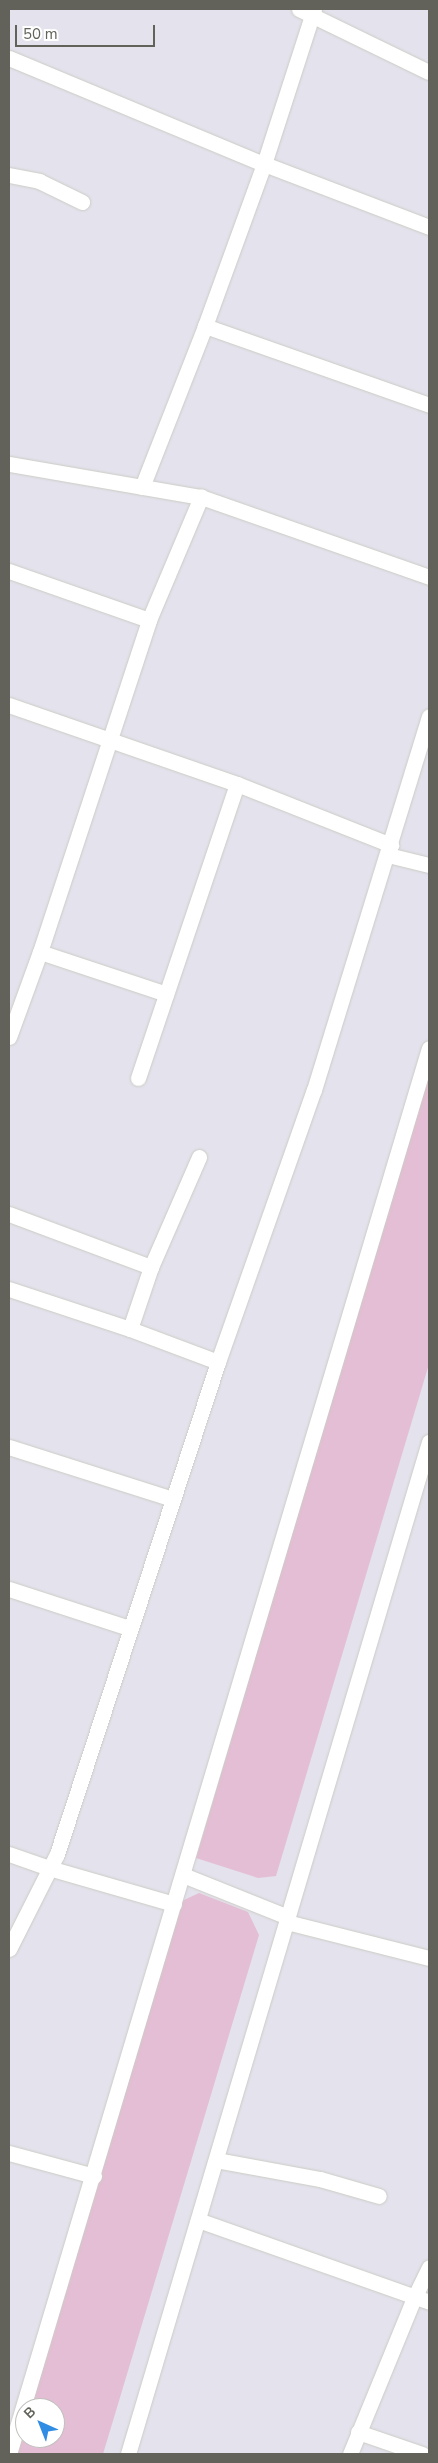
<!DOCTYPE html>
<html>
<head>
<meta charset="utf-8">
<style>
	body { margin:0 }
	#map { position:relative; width:438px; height:2463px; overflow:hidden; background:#e4e2ec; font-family:"Nunito Sans",sans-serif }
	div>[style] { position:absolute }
	.green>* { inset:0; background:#e4bed4 }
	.roads { filter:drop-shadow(0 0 1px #ccccc5) drop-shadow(0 0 1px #ccccc5) }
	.minor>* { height:15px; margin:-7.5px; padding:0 7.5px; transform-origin:7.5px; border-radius:7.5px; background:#fff }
	.tertiary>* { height:15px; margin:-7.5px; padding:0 7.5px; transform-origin:7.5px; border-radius:7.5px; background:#fff }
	span { translate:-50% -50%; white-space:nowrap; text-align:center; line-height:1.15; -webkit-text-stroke:4px #fff; paint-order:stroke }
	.frame { position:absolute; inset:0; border:10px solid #62625a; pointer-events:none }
	.north { position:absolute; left:15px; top:2398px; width:50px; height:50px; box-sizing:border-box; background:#fff; border:1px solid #c0c0bd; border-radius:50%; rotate:316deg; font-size:14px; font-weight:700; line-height:20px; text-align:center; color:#62625a }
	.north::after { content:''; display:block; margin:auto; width:18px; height:22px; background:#318ce3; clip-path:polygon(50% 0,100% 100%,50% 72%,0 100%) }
	.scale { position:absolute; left:15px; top:25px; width:140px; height:22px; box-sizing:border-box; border:2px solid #62625a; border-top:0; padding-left:6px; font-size:15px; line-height:18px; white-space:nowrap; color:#62625a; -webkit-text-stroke:4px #fff; paint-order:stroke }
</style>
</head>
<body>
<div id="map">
	<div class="green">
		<i style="clip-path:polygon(429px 1072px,429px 1364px,276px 1876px,258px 1878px,196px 1858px)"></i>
		<i style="clip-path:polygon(199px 1893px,248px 1912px,259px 1935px,103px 2454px,16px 2454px,25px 2423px,25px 2438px,55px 2438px,55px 2408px,29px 2408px,182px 1901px)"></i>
	</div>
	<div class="roads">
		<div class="minor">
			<i style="left:299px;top:9px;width:144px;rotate:25.9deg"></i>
			<i style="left:9px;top:58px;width:276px;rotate:22.6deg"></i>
			<i style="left:264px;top:164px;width:177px;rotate:20.9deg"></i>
			<i style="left:9px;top:175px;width:31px;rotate:11deg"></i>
			<i style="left:39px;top:181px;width:48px;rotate:26deg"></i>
			<i style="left:205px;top:326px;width:238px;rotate:19.4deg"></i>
			<i style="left:9px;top:464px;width:195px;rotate:9.8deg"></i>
			<i style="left:201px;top:497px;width:242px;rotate:19.3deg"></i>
			<i style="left:142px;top:487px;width:173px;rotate:-68.6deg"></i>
			<i style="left:205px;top:326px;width:172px;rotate:-70deg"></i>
			<i style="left:264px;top:164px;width:163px;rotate:-72.1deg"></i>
			<i style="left:9px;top:571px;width:148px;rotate:19.3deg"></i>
			<i style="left:9px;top:705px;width:241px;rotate:19.1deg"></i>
			<i style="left:237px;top:784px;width:166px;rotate:21.6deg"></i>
			<i style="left:388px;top:855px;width:42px;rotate:13.7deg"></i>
			<i style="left:40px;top:952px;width:133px;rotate:18.4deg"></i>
			<i style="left:9px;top:1037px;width:90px;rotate:-70deg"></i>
			<i style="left:40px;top:952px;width:349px;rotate:-71.8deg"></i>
			<i style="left:149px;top:620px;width:134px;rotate:-67.1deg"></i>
			<i style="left:138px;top:1078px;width:310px;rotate:-71.4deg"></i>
			<i style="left:9px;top:1214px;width:152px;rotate:20.5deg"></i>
			<i style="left:9px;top:1289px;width:127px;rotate:18.3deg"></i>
			<i style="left:130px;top:1329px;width:94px;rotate:20.6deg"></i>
			<i style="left:130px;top:1329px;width:65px;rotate:-71.3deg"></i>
			<i style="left:151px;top:1267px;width:120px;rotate:-66.4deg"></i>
			<i style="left:9px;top:1447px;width:172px;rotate:17.6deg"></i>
			<i style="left:9px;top:1589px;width:126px;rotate:18deg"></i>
			<i style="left:9px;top:1854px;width:42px;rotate:19.3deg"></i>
			<i style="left:49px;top:1868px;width:130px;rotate:16.1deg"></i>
			<i style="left:183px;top:1875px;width:113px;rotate:21.8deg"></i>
			<i style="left:287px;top:1922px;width:146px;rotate:14.2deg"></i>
			<i style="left:9px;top:1949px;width:106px;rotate:-63.2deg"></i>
			<i style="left:57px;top:1854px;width:518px;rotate:-71.88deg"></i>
			<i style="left:218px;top:1362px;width:288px;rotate:-70.6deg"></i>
			<i style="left:314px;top:1090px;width:391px;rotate:-72.9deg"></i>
			<i style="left:9px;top:2153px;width:88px;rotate:15.1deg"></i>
			<i style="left:216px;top:2160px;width:106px;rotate:10.4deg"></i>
			<i style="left:320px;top:2179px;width:61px;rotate:16.1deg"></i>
			<i style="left:198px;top:2220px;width:245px;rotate:19.5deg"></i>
			<i style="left:358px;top:2432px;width:68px;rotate:19deg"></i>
			<i style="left:350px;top:2454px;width:169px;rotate:-67.7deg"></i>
			<i style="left:414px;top:2298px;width:34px;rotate:-64deg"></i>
		</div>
		<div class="tertiary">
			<i style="left:9px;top:2454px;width:1467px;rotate:-73.37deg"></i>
			<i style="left:128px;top:2454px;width:1056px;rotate:-73.44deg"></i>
		</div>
	</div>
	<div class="frame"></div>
	<div class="north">B</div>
	<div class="scale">50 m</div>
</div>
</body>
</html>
